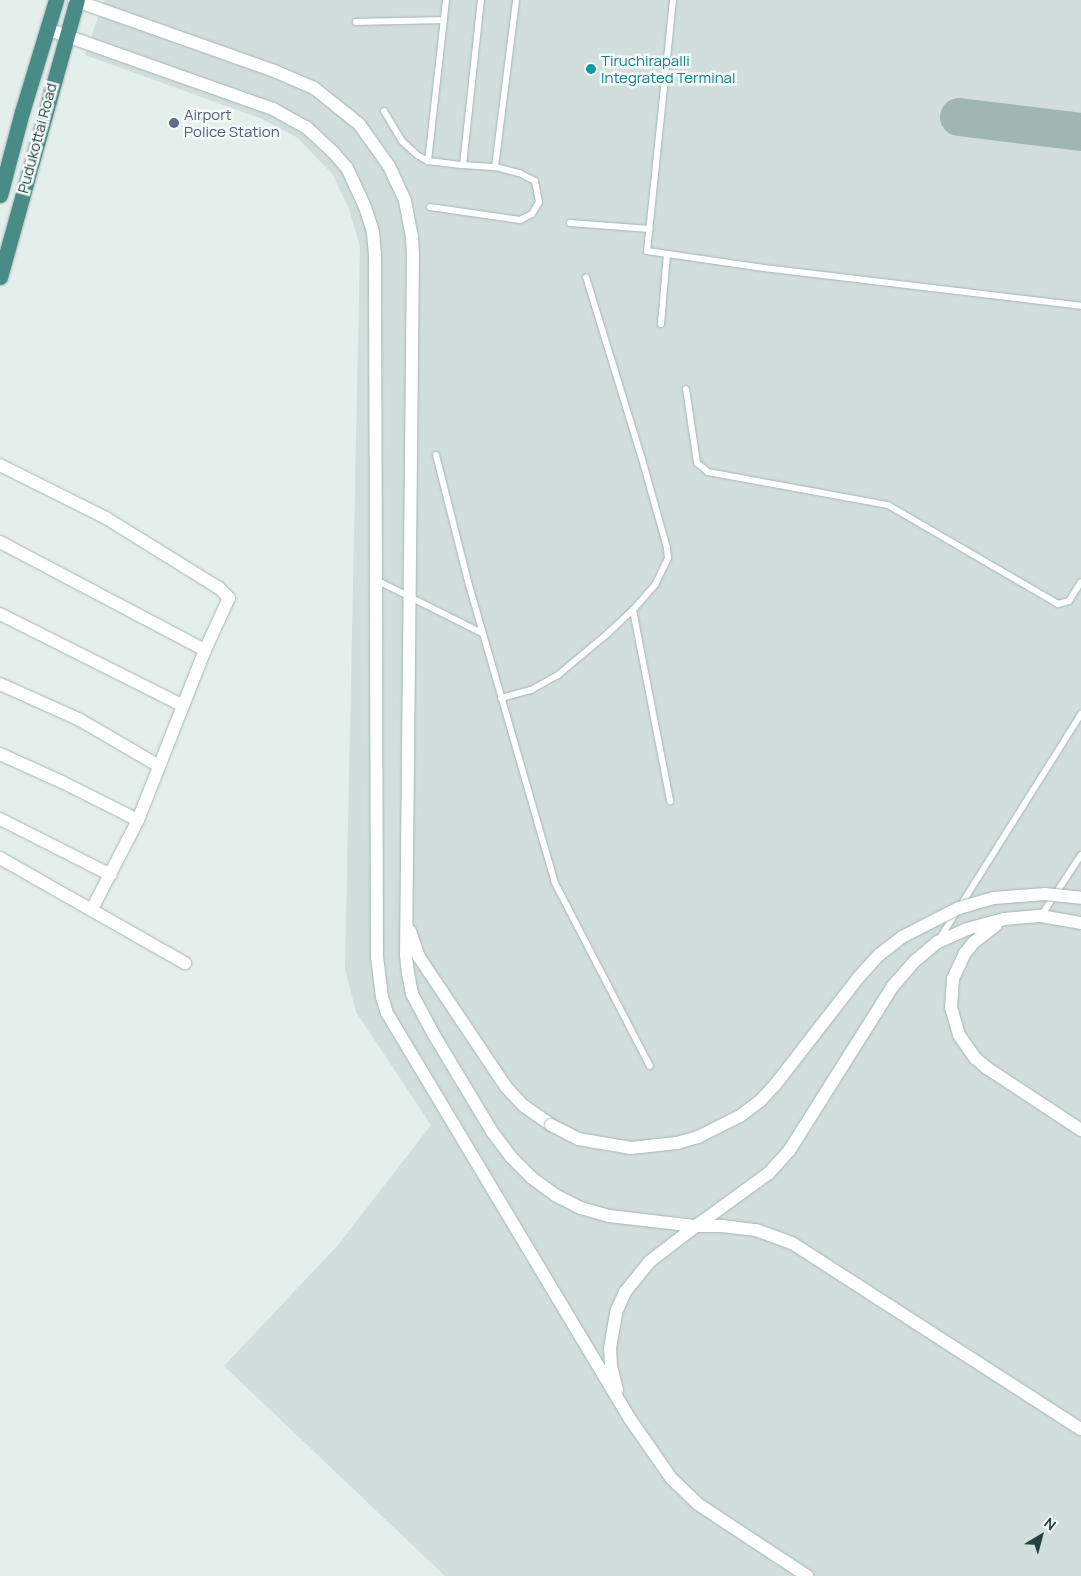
<!DOCTYPE html>
<html>
<head>
<meta charset="utf-8">
<style>
	body { margin:0 }
	#map { position:relative; width:1081px; height:1576px; overflow:hidden; background:#e4eeeb; font-family:Manrope,sans-serif }
	div>[style] { position:absolute }
	.built>* { inset:0; background:#d2dedb }
	.taxiway>* { height:38px; margin:-19px; padding:0 19px; transform-origin:19px; border-radius:19px; background:#a0b6b2 }
	.roads { filter:drop-shadow(0 0 1px #a6b7b4) drop-shadow(0 0 1px #a6b7b4) }
	.service>* { height:6px; margin:-3px; padding:0 3px; transform-origin:3px; border-radius:3px; background:#fff }
	.minor>* { height:12px; margin:-6px; padding:0 6px; transform-origin:6px; border-radius:6px; background:#fff }
	.trunk>* { height:15px; margin:-7.5px; padding:0 7.5px; transform-origin:7.5px; border-radius:7.5px; background:#498b86 }
	.bridges { filter:drop-shadow(0 0 1px #a6b7b4) drop-shadow(0 0 1px #a6b7b4) }
	.minor-bridge>* { height:12px; margin:-6px; padding:0 6px; transform-origin:6px; border-radius:6px; background:#fff }
	.dots>* { width:14px; height:14px; translate:-50% -50%; box-sizing:border-box; border:2px solid #f5faf9; border-radius:50% }
	span { translate:-50% -50%; white-space:nowrap; text-align:center; line-height:1.15; -webkit-text-stroke:5px #f5faf9; paint-order:stroke }
	.culture-label { font-size:15px; color:#0d838f }
	.left { translate:0 -50%; text-align:left }
	.service-label { font-size:15px; color:#4e5e75 }
	.street-label { font-size:15px; color:#22423e }
	.north { position:absolute; left:1016px; top:1511px; width:50px; height:50px; -webkit-text-stroke:4px #f5faf9; paint-order:stroke; rotate:37deg; font-size:14px; font-weight:700; line-height:20px; text-align:center; color:#22423e }
	.north::after { content:''; display:block; margin:auto; width:18px; height:22px; background:#22423e; clip-path:polygon(50% 0,100% 100%,50% 72%,0 100%) }
</style>
</head>
<body>
<div id="map">
	<div class="built">
		<i style="clip-path:polygon(104px 0,1081px 0,1081px 1576px,445px 1576px,224px 1366px,338px 1245px,431px 1125px,356px 1012px,345px 969px,360px 247px,349px 209px,333px 175px,298px 138px,262px 119px,85px 55px)"></i>
	</div>
	<div class="taxiway">
		<i style="left:959px;top:117px;width:123px;rotate:7deg"></i>
	</div>
	<div class="roads">
		<div class="service">
			<i style="left:673px;top:0;width:252px;rotate:95.9deg"></i>
			<i style="left:647px;top:251px;width:118px;rotate:8.3deg"></i>
			<i style="left:764px;top:268px;width:319px;rotate:6.8deg"></i>
			<i style="left:356px;top:22px;width:88px;rotate:-1.3deg"></i>
			<i style="left:384px;top:111px;width:35px;rotate:59deg"></i>
			<i style="left:402px;top:141px;width:21px;rotate:43deg"></i>
			<i style="left:417px;top:155px;width:13px;rotate:29deg"></i>
			<i style="left:428px;top:161px;width:35px;rotate:7deg"></i>
			<i style="left:463px;top:165px;width:166px;rotate:-83.8deg"></i>
			<i style="left:428px;top:161px;width:162px;rotate:-83.6deg"></i>
			<i style="left:463px;top:165px;width:32px;rotate:4deg"></i>
			<i style="left:495px;top:167px;width:168px;rotate:-82.8deg"></i>
			<i style="left:430px;top:207px;width:91px;rotate:8.2deg"></i>
			<i style="left:520px;top:220px;width:13px;rotate:-27deg"></i>
			<i style="left:532px;top:214px;width:14px;rotate:-60deg"></i>
			<i style="left:539px;top:202px;width:21px;rotate:-101deg"></i>
			<i style="left:535px;top:181px;width:18px;rotate:-153deg"></i>
			<i style="left:519px;top:173px;width:25px;rotate:-166deg"></i>
			<i style="left:570px;top:223px;width:80px;rotate:4.3deg"></i>
			<i style="left:661px;top:324px;width:70px;rotate:-85.1deg"></i>
			<i style="left:686px;top:389px;width:75px;rotate:81.5deg"></i>
			<i style="left:697px;top:463px;width:14px;rotate:39deg"></i>
			<i style="left:708px;top:472px;width:183px;rotate:10.4deg"></i>
			<i style="left:888px;top:505px;width:197px;rotate:30.2deg"></i>
			<i style="left:1058px;top:604px;width:11px;rotate:-15deg"></i>
			<i style="left:1069px;top:601px;width:22px;rotate:-58deg"></i>
			<i style="left:436px;top:455px;width:134px;rotate:75.8deg"></i>
			<i style="left:469px;top:585px;width:310px;rotate:73.9deg"></i>
			<i style="left:555px;top:883px;width:206px;rotate:62.6deg"></i>
			<i style="left:376px;top:580px;width:119px;rotate:26.6deg"></i>
			<i style="left:633px;top:610px;width:195px;rotate:79deg"></i>
			<i style="left:501px;top:698px;width:31px;rotate:-15deg"></i>
			<i style="left:531px;top:690px;width:31px;rotate:-29deg"></i>
			<i style="left:558px;top:675px;width:64px;rotate:-39.9deg"></i>
			<i style="left:607px;top:634px;width:35px;rotate:-43deg"></i>
			<i style="left:633px;top:610px;width:33px;rotate:-49deg"></i>
			<i style="left:655px;top:585px;width:30px;rotate:-64deg"></i>
			<i style="left:668px;top:558px;width:10px;rotate:-96deg"></i>
			<i style="left:667px;top:548px;width:92px;rotate:-105.7deg"></i>
			<i style="left:642px;top:459px;width:190px;rotate:-107.1deg"></i>
			<i style="left:1041px;top:916px;width:73px;rotate:-56.7deg"></i>
			<i style="left:940px;top:938px;width:265px;rotate:-57.8deg"></i>
		</div>
		<div class="minor">
			<i style="left:74px;top:0;width:210px;rotate:19.5deg"></i>
			<i style="left:272px;top:70px;width:46px;rotate:23.2deg"></i>
			<i style="left:314px;top:88px;width:58px;rotate:38.7deg"></i>
			<i style="left:359px;top:124px;width:52px;rotate:54.5deg"></i>
			<i style="left:389px;top:166px;width:38px;rotate:65deg"></i>
			<i style="left:405px;top:201px;width:36px;rotate:79deg"></i>
			<i style="left:412px;top:236px;width:18px;rotate:87deg"></i>
			<i style="left:413px;top:254px;width:701px;rotate:90.57deg"></i>
			<i style="left:406px;top:955px;width:18px;rotate:84deg"></i>
			<i style="left:408px;top:973px;width:21px;rotate:79deg"></i>
			<i style="left:412px;top:994px;width:47px;rotate:61.8deg"></i>
			<i style="left:434px;top:1035px;width:114px;rotate:59deg"></i>
			<i style="left:493px;top:1133px;width:30px;rotate:53deg"></i>
			<i style="left:511px;top:1157px;width:30px;rotate:45deg"></i>
			<i style="left:532px;top:1178px;width:29px;rotate:36deg"></i>
			<i style="left:555px;top:1195px;width:29px;rotate:27deg"></i>
			<i style="left:581px;top:1208px;width:29px;rotate:16deg"></i>
			<i style="left:609px;top:1216px;width:88px;rotate:6.6deg"></i>
			<i style="left:696px;top:1226px;width:90px;rotate:-36deg"></i>
			<i style="left:769px;top:1173px;width:30px;rotate:-48deg"></i>
			<i style="left:789px;top:1151px;width:195px;rotate:-57.8deg"></i>
			<i style="left:893px;top:986px;width:33px;rotate:-49deg"></i>
			<i style="left:915px;top:961px;width:30px;rotate:-40deg"></i>
			<i style="left:938px;top:942px;width:32px;rotate:-24deg"></i>
			<i style="left:967px;top:929px;width:38px;rotate:-15deg"></i>
			<i style="left:1004px;top:919px;width:37px;rotate:-5deg"></i>
			<i style="left:1041px;top:916px;width:41px;rotate:9.9deg"></i>
			<i style="left:47px;top:29px;width:240px;rotate:19.5deg"></i>
			<i style="left:273px;top:109px;width:38px;rotate:29deg"></i>
			<i style="left:306px;top:127px;width:37px;rotate:43deg"></i>
			<i style="left:333px;top:152px;width:21px;rotate:49deg"></i>
			<i style="left:347px;top:168px;width:43px;rotate:65.2deg"></i>
			<i style="left:365px;top:207px;width:26px;rotate:72deg"></i>
			<i style="left:373px;top:232px;width:22px;rotate:85deg"></i>
			<i style="left:375px;top:254px;width:703px;rotate:89.84deg"></i>
			<i style="left:377px;top:957px;width:40px;rotate:82.9deg"></i>
			<i style="left:382px;top:997px;width:17px;rotate:73deg"></i>
			<i style="left:387px;top:1013px;width:473px;rotate:59.1deg"></i>
			<i style="left:630px;top:1419px;width:72px;rotate:55.2deg"></i>
			<i style="left:671px;top:1478px;width:37px;rotate:44deg"></i>
			<i style="left:698px;top:1504px;width:131px;rotate:33.4deg"></i>
			<i style="left:0;top:465px;width:119px;rotate:26.6deg"></i>
			<i style="left:106px;top:518px;width:133px;rotate:31.8deg"></i>
			<i style="left:219px;top:588px;width:14px;rotate:45deg"></i>
			<i style="left:229px;top:598px;width:57px;rotate:114.8deg"></i>
			<i style="left:205px;top:650px;width:183px;rotate:111.5deg"></i>
			<i style="left:138px;top:820px;width:100px;rotate:117.3deg"></i>
			<i style="left:0;top:542px;width:232px;rotate:27.8deg"></i>
			<i style="left:0;top:614px;width:203px;rotate:26.6deg"></i>
			<i style="left:0;top:684px;width:88px;rotate:24.2deg"></i>
			<i style="left:80px;top:720px;width:91px;rotate:30.2deg"></i>
			<i style="left:0;top:754px;width:68px;rotate:24.3deg"></i>
			<i style="left:62px;top:782px;width:85px;rotate:26.6deg"></i>
			<i style="left:0;top:819px;width:124px;rotate:26.8deg"></i>
			<i style="left:0;top:858px;width:213px;rotate:29.6deg"></i>
			<i style="left:996px;top:925px;width:28px;rotate:142deg"></i>
			<i style="left:974px;top:942px;width:14px;rotate:129deg"></i>
			<i style="left:965px;top:953px;width:29px;rotate:115deg"></i>
			<i style="left:953px;top:979px;width:28px;rotate:94deg"></i>
			<i style="left:951px;top:1007px;width:29px;rotate:74deg"></i>
			<i style="left:959px;top:1035px;width:28px;rotate:55deg"></i>
			<i style="left:975px;top:1058px;width:16px;rotate:40deg"></i>
			<i style="left:987px;top:1068px;width:113px;rotate:33.4deg"></i>
			<i style="left:410px;top:931px;width:28px;rotate:71deg"></i>
			<i style="left:419px;top:957px;width:156px;rotate:56.2deg"></i>
			<i style="left:506px;top:1087px;width:26px;rotate:47deg"></i>
			<i style="left:524px;top:1106px;width:33px;rotate:35deg"></i>
			<i style="left:617px;top:1390px;width:25px;rotate:-104deg"></i>
			<i style="left:611px;top:1366px;width:18px;rotate:-93deg"></i>
			<i style="left:610px;top:1348px;width:39px;rotate:-80deg"></i>
			<i style="left:617px;top:1310px;width:20px;rotate:-66deg"></i>
			<i style="left:625px;top:1292px;width:38px;rotate:-51deg"></i>
			<i style="left:649px;top:1262px;width:59px;rotate:-37.5deg"></i>
			<i style="left:696px;top:1226px;width:26px"></i>
			<i style="left:722px;top:1226px;width:34px;rotate:7deg"></i>
			<i style="left:756px;top:1230px;width:38px;rotate:20deg"></i>
			<i style="left:792px;top:1243px;width:344px;rotate:32.8deg"></i>
		</div>
		<div class="trunk">
			<i style="left:0;top:195px;width:86px;rotate:-75.2deg"></i>
			<i style="left:22px;top:112px;width:117px;rotate:-73.1deg"></i>
			<i style="left:0;top:277px;width:288px;rotate:-74.5deg"></i>
		</div>
	</div>
	<div class="bridges">
		<div class="minor-bridge">
			<i style="left:551px;top:1125px;width:30px;rotate:27deg"></i>
			<i style="left:578px;top:1139px;width:54px;rotate:9.6deg"></i>
			<i style="left:631px;top:1148px;width:46px;rotate:-6.2deg"></i>
			<i style="left:677px;top:1143px;width:22px;rotate:-16deg"></i>
			<i style="left:698px;top:1137px;width:47px;rotate:-26.6deg"></i>
			<i style="left:740px;top:1116px;width:25px;rotate:-37deg"></i>
			<i style="left:760px;top:1101px;width:22px;rotate:-47deg"></i>
			<i style="left:775px;top:1085px;width:135px;rotate:-52.2deg"></i>
			<i style="left:858px;top:978px;width:31px;rotate:-48deg"></i>
			<i style="left:879px;top:955px;width:29px;rotate:-38deg"></i>
			<i style="left:902px;top:937px;width:64px;rotate:-27deg"></i>
			<i style="left:959px;top:908px;width:36px;rotate:-16deg"></i>
			<i style="left:994px;top:898px;width:51px;rotate:-4.5deg"></i>
			<i style="left:1045px;top:894px;width:36px;rotate:6deg"></i>
		</div>
	</div>
	<div class="dots">
		<i style="left:591px;top:69px;background:#0f9aa8"></i>
		<i style="left:174px;top:123px;background:#5c6f8a"></i>
	</div>
	<div class="culture-label">
		<span class="left" style="left:601px;top:69px">Tiruchirapalli<br>Integrated Terminal</span>
	</div>
	<div class="service-label">
		<span class="left" style="left:184px;top:123px">Airport<br>Police Station</span>
	</div>
	<div class="street-label">
		<span style="left:37px;top:138px;rotate:-75deg">Pudukottai Road</span>
	</div>
	<div class="north">N</div>
</div>
</body>
</html>
